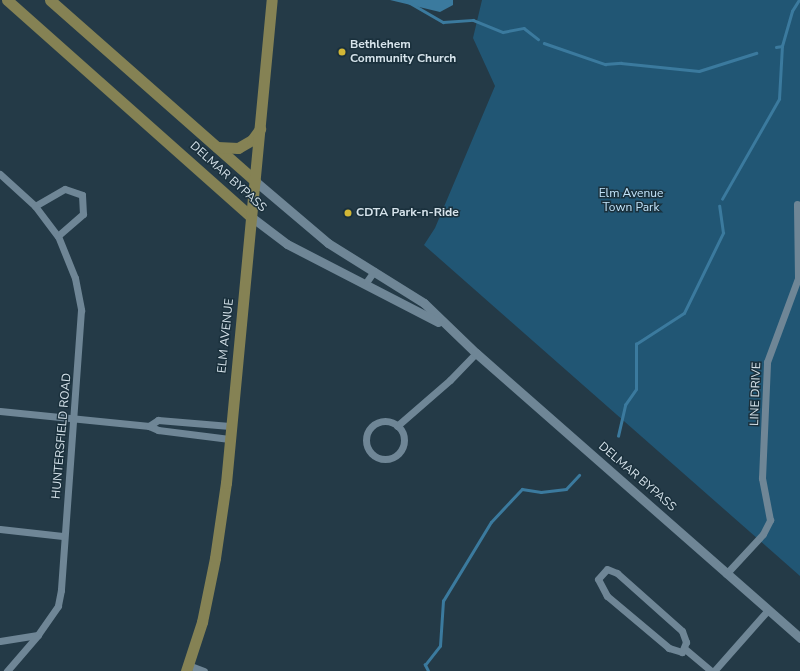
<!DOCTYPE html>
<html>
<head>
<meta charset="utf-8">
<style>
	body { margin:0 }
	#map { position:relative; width:800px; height:671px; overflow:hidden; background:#243a47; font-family:"Nunito Sans",sans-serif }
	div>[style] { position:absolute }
	.green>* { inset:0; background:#215674 }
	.water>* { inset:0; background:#3b7a9e }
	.stream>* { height:2.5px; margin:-1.25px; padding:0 1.25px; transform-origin:1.25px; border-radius:1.25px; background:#3b7a9e }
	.minor>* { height:7px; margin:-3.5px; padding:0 3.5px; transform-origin:3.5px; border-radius:3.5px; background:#6f8696 }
	.minor>.ring { margin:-3.5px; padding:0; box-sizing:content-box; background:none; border:7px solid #6f8696; border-radius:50% }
	.tertiary>* { height:9px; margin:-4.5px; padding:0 4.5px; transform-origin:4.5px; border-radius:4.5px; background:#6f8696 }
	.primary>* { height:11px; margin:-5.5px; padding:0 5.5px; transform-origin:5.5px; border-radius:5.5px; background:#858254 }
	.dots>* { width:11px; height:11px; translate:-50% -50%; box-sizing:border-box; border:2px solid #1a303c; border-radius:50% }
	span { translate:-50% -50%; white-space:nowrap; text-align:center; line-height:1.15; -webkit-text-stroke:3px #1a303c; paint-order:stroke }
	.poi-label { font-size:12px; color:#d6e3eb; font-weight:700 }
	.left { translate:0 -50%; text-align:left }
	.street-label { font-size:12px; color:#d6e3eb }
	.park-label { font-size:12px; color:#c3e4fa }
</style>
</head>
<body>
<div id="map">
	<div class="green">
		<i style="clip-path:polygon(482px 0,800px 0,800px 576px,424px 245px,435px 228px,495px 86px,473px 38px)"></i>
	</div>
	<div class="water">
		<i style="clip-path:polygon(390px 0,453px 0,453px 5px,440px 12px)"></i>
	</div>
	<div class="stream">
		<i style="left:405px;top:0;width:44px;rotate:30.1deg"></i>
		<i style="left:443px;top:22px;width:30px;rotate:-4deg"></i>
		<i style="left:473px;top:20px;width:32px;rotate:22deg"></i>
		<i style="left:503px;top:32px;width:21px;rotate:-11deg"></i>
		<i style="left:524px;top:28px;width:18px;rotate:38deg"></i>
		<i style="left:544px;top:43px;width:65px;rotate:19deg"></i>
		<i style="left:605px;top:64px;width:16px;rotate:-4deg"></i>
		<i style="left:621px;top:63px;width:78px;rotate:5.9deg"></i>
		<i style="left:699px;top:71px;width:60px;rotate:-17.5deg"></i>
		<i style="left:776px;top:47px;width:6px;rotate:-9deg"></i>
		<i style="left:722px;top:199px;width:115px;rotate:-60.3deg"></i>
		<i style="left:779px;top:99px;width:53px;rotate:-86.8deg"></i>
		<i style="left:782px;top:46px;width:36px;rotate:-74deg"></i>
		<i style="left:792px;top:11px;width:13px;rotate:-58deg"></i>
		<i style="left:618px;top:436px;width:32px;rotate:-77deg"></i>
		<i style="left:625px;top:405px;width:19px;rotate:-55deg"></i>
		<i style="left:636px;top:389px;width:45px;rotate:-90deg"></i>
		<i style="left:636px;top:344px;width:57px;rotate:-32.9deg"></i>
		<i style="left:684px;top:313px;width:89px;rotate:-64deg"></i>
		<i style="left:723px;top:233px;width:27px;rotate:-98deg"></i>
		<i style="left:428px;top:671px;width:7px;rotate:-117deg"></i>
		<i style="left:425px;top:665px;width:24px;rotate:-52deg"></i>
		<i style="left:440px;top:646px;width:45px;rotate:-86.2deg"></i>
		<i style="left:443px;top:601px;width:92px;rotate:-58.7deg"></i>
		<i style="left:491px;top:522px;width:45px;rotate:-46.8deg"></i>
		<i style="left:522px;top:489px;width:19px;rotate:9deg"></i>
		<i style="left:541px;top:492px;width:25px;rotate:-7deg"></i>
		<i style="left:566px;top:489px;width:19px;rotate:-47deg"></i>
	</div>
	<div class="minor">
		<i style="left:0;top:174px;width:47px;rotate:42.4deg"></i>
		<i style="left:35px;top:206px;width:38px;rotate:53deg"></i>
		<i style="left:58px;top:236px;width:45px;rotate:68deg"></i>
		<i style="left:75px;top:278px;width:33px;rotate:79deg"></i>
		<i style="left:81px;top:310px;width:281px;rotate:94.1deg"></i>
		<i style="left:61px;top:590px;width:16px;rotate:101deg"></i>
		<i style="left:58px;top:606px;width:35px;rotate:125deg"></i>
		<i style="left:35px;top:206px;width:34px;rotate:-30deg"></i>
		<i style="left:65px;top:189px;width:18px;rotate:19deg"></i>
		<i style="left:82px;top:195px;width:19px;rotate:87deg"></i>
		<i style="left:83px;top:214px;width:33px;rotate:139deg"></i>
		<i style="left:365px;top:284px;width:16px;rotate:-55deg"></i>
		<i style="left:0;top:411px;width:150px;rotate:5.7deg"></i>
		<i style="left:149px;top:426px;width:10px;rotate:24deg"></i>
		<i style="left:158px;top:430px;width:72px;rotate:7.2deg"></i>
		<i class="ring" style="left:366px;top:421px;width:31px;height:31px"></i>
		<i style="left:149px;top:426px;width:11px;rotate:-34deg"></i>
		<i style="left:158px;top:420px;width:72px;rotate:4.8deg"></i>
		<i style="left:397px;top:426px;width:70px;rotate:-41deg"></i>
		<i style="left:450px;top:380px;width:37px;rotate:-46deg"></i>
		<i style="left:0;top:529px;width:63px;rotate:6.3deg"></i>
		<i style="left:607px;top:569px;width:11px;rotate:22deg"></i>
		<i style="left:617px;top:573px;width:87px;rotate:41.7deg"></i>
		<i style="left:682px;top:631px;width:12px;rotate:70deg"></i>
		<i style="left:686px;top:642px;width:11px;rotate:112deg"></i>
		<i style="left:682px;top:652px;width:14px;rotate:-163deg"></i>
		<i style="left:669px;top:648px;width:81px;rotate:-140deg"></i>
		<i style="left:607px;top:596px;width:19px;rotate:-118deg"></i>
		<i style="left:598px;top:579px;width:13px;rotate:-48deg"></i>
		<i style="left:726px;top:574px;width:54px;rotate:-47.2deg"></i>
		<i style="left:763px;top:534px;width:16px;rotate:-63deg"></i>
		<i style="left:770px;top:520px;width:43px;rotate:-100.8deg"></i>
		<i style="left:762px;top:478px;width:116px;rotate:-87.5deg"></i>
		<i style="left:767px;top:362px;width:90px;rotate:-69.7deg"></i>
		<i style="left:798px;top:278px;width:74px;rotate:-90.8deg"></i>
		<i style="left:0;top:641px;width:38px;rotate:-9deg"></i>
		<i style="left:38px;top:635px;width:48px;rotate:130.7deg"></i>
		<i style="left:685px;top:649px;width:34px;rotate:40deg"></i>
		<i style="left:188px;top:665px;width:17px;rotate:21deg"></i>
		<i style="left:714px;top:671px;width:81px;rotate:-48.5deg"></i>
	</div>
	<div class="tertiary">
		<i style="left:255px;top:181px;width:96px;rotate:40.3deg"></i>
		<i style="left:328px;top:243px;width:113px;rotate:32deg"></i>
		<i style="left:424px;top:303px;width:72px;rotate:43.9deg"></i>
		<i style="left:476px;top:353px;width:432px;rotate:41.3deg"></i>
		<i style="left:250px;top:216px;width:46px;rotate:37.1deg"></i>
		<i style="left:287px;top:244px;width:170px;rotate:27.3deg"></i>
	</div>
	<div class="primary">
		<i style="left:7px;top:0;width:325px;rotate:41.6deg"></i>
		<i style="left:50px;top:0;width:273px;rotate:41.4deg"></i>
		<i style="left:217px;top:147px;width:21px;rotate:3deg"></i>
		<i style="left:238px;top:148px;width:16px;rotate:-30deg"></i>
		<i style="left:252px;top:140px;width:14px;rotate:-54deg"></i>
		<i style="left:186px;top:671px;width:52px;rotate:-71.9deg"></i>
		<i style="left:202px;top:622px;width:65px;rotate:-78.5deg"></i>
		<i style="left:215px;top:558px;width:76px;rotate:-81.7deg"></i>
		<i style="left:226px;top:483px;width:485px;rotate:-84.6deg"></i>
	</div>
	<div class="dots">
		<i style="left:342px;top:52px;background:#d2b736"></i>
		<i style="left:348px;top:213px;background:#d2b736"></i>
	</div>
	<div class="poi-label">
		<span class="left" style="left:350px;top:52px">Bethlehem<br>Community Church</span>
		<span class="left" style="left:356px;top:213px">CDTA Park-n-Ride</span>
	</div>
	<div class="street-label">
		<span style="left:228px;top:177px;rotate:42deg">DELMAR BYPASS</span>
		<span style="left:226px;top:336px;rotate:-84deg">ELM AVENUE</span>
		<span style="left:756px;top:394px;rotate:-88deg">LINE DRIVE</span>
		<span style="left:62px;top:436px;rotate:-85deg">HUNTERSFIELD ROAD</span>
		<span style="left:637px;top:477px;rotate:41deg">DELMAR BYPASS</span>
	</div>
	<div class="park-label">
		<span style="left:631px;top:201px">Elm Avenue<br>Town Park</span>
	</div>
</div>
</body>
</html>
